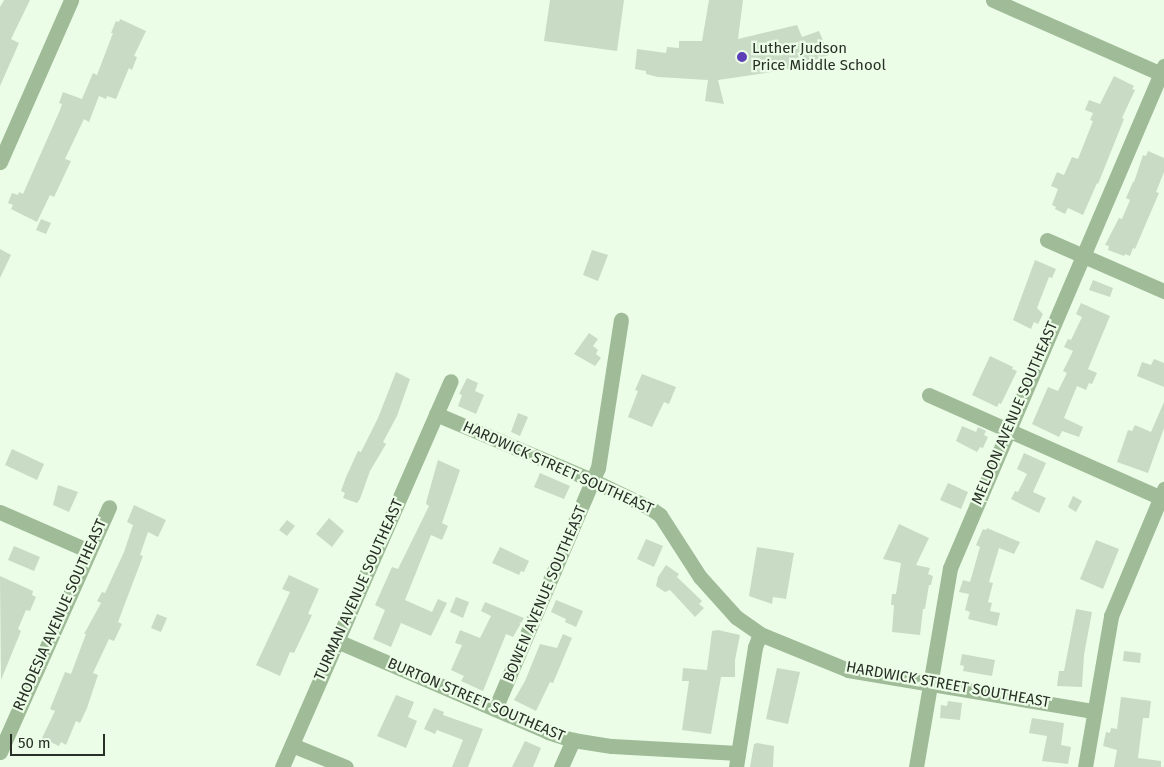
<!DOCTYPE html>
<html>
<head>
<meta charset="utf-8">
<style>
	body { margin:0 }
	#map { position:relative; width:1164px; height:767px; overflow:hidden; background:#ecfde7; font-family:"Fira Sans",sans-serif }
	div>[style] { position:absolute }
	.building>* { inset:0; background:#c9dac5 }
	.street>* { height:15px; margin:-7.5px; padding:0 7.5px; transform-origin:7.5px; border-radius:7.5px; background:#9fbb98 }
	.dots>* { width:14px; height:14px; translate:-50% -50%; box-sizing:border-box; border:2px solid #ecfde7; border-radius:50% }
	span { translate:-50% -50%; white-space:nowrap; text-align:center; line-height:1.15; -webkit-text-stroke:4.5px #ecfde7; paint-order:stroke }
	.poi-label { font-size:15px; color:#282f27 }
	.left { translate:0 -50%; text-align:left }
	.street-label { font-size:15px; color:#282f27 }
	.scale { position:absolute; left:10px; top:734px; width:95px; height:22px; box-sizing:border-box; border:2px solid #282f27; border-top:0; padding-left:6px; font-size:15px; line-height:18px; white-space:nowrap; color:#282f27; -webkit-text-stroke:4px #ecfde7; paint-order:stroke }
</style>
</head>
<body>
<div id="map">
	<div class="building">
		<i style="clip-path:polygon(4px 0,30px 0,11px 39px,19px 43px,0 86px,0 7px)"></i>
		<i style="clip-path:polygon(550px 0,624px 0,617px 51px,544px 41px)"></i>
		<i style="clip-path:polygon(709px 0,743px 0,738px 39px,797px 25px,802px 37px,819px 31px,829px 55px,785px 70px,718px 80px,724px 104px,705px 101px,708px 80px,658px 77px,646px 74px,646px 71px,635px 69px,637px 49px,666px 53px,667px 47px,679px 48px,679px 41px,702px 41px)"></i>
		<i style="clip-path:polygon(120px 19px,146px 31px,134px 56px,137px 57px,132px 70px,129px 68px,116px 99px,107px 96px,106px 99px,99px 96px,89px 122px,84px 119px,65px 159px,71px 161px,54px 197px,50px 195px,37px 222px,11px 209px,13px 205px,8px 203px,12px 193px,18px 195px,19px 192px,23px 194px,60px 110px,62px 104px,59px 103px,63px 92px,82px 99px,93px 73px,97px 75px,113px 33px,111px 33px,116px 21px,119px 22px)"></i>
		<i style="clip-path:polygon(1114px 76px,1134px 86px,1132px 89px,1135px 90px,1122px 118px,1124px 119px,1098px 184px,1097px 183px,1083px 215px,1068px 208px,1065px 214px,1055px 209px,1056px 207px,1052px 205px,1058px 189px,1051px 186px,1057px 172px,1064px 175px,1072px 157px,1078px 159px,1093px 121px,1090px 120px,1093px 113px,1085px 110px,1089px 100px,1100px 104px)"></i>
		<i style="clip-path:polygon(1148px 151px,1164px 158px,1164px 172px,1156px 192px,1159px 193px,1135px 249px,1133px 248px,1130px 256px,1125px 254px,1124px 256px,1108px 250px,1109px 246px,1105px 245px,1119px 218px,1122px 219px,1130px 200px,1126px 198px,1133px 182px,1134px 182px,1143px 155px,1146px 156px)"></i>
		<i style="clip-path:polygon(41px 219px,51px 223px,46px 234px,36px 230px)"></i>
		<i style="clip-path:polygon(0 249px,11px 255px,0 278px)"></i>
		<i style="clip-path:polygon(592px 250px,608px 255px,598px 281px,583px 275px)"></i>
		<i style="clip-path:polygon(1035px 260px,1056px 269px,1052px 278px,1049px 277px,1037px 308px,1043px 314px,1038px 324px,1034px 322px,1031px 329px,1013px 320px)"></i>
		<i style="clip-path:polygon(1093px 280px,1113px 288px,1110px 297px,1089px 290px)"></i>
		<i style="clip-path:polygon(1081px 303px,1110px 316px,1088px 369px,1097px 373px,1092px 384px,1089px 383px,1086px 390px,1077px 386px,1064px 418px,1083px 427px,1079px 437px,1062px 431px,1059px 437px,1032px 424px,1048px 387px,1058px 391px,1067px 373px,1063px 371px,1073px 351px,1064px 347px,1068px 339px,1071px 340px,1082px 317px,1076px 314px)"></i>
		<i style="clip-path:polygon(589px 333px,598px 339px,593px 346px,598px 350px,596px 354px,601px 358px,595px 366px,574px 354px)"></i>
		<i style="clip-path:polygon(990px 356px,1013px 367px,1012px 369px,1017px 371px,1001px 404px,999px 403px,997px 407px,972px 395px)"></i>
		<i style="clip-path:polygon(1154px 359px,1164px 363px,1164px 387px,1137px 376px,1142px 362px,1151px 365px)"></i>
		<i style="clip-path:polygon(396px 372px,410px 379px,397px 416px,383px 442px,386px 444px,370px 471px,360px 499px,357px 503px,343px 498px,345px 493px,341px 491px,346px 477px,358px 451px,361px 452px,378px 418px)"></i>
		<i style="clip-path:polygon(642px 374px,676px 387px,669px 404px,664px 402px,652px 427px,628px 417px,638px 391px,635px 390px)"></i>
		<i style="clip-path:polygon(467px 378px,478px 383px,475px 391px,484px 395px,476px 414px,458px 406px,462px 395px,459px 394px)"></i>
		<i style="clip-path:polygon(1164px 402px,1164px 428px,1148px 473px,1117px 462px,1128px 430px,1132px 431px,1135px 425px,1151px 432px)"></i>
		<i style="clip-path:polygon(518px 413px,528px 417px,520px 436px,511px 432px)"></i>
		<i style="clip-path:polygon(962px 426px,976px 432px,978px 427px,986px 431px,984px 435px,988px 437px,983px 448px,980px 447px,977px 452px,956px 441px)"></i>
		<i style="clip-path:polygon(12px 449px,44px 464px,37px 480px,5px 465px)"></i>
		<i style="clip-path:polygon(1024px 453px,1046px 463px,1033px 492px,1046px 498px,1039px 513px,1011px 499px,1015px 491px,1018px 492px,1027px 474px,1017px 469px)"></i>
		<i style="clip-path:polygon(438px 460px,460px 470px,442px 523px,448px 526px,442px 540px,431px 535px,405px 600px,432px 612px,438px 599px,447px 603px,431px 636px,401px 623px,391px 647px,373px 639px,385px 610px,375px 605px,392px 567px,398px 569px,429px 506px,426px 504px,427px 499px)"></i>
		<i style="clip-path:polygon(540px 473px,570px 486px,564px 499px,534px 487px)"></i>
		<i style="clip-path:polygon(948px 483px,968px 492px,961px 509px,940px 500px)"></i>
		<i style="clip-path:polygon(58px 485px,78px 492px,69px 512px,53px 505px)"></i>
		<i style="clip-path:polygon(1073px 496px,1082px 501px,1076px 512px,1068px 507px)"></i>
		<i style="clip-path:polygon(134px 505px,166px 520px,158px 537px,148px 532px,140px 555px,143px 556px,118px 622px,122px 624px,114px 641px,109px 639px,93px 673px,98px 675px,87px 708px,80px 723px,76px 721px,66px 745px,61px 742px,59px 746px,42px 738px,55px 711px,50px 709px,65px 672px,71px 674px,86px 634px,84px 634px,101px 603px,97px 601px,102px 592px,105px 593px,124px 552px,133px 525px,127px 522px)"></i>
		<i style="clip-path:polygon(329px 518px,344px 531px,332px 547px,316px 534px)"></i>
		<i style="clip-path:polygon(287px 520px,295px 526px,287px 536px,279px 530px)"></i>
		<i style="clip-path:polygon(899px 524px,929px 538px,916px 565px,930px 568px,928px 574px,933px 576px,931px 585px,929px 585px,925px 609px,923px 609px,920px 635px,892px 632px,894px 605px,891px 605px,892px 594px,896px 594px,901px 563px,883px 559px)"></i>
		<i style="clip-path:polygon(987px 528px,1020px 542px,1014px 554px,999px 548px,989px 582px,993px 583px,988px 602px,992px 603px,990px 611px,1000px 613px,997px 626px,968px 619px,970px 612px,965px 610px,969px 594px,959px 592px,963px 580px,970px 582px,980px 547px,976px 545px,983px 529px,986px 530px)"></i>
		<i style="clip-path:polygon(646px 539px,663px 546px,654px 567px,637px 559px)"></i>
		<i style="clip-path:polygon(1096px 540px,1119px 549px,1103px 589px,1080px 579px)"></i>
		<i style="clip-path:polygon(14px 546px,40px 557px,34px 571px,8px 560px)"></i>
		<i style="clip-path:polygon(500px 547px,529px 561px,524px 572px,521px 571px,519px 575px,492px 563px)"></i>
		<i style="clip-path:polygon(757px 547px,794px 553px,786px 599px,773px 597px,772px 604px,749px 596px)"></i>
		<i style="clip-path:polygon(666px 565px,679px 574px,677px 577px,702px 601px,699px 604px,704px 608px,695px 617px,670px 590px,665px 592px,656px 586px,658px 577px)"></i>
		<i style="clip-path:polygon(289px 575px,319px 589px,308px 614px,312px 615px,304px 632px,294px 653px,290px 652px,280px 676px,256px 665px,290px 592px,282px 589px)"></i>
		<i style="clip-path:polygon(0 576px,33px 591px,32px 595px,36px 597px,30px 611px,26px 610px,18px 629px,21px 631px,1px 680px)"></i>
		<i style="clip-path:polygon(456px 597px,469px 602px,463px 618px,450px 612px)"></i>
		<i style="clip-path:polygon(556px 600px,583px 611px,576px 627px,565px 622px,566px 619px,551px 612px)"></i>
		<i style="clip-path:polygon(485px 602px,524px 618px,513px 637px,506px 634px,483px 691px,461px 681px,464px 676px,451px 670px,462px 645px,455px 643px,460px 630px,480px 638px,491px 616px,481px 611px)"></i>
		<i style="clip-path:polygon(1076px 609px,1092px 612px,1084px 655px,1082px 687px,1057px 686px,1059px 671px,1064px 671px)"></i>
		<i style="clip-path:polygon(157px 614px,167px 618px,161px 632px,151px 628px)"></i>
		<i style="clip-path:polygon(718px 630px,740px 635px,735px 660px,735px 677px,721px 677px,711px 734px,682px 730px,689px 681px,682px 681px,683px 668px,707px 670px,712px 631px)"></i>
		<i style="clip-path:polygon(563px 634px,572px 638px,553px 683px,550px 682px,536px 711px,514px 700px,525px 681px,540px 644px,557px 648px)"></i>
		<i style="clip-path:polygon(1124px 651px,1141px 653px,1140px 663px,1123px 661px)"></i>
		<i style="clip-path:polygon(962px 654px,995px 660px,992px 676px,963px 671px,964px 666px,960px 665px)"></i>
		<i style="clip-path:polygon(777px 668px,800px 672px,788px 724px,766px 719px)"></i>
		<i style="clip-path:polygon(396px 695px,414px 702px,408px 717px,417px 721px,406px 748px,377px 736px)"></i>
		<i style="clip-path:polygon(1121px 697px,1151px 701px,1149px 718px,1143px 718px,1138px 758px,1161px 761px,1161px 767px,1114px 767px,1117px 750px,1103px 746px,1106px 732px,1110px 733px,1111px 728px,1117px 729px)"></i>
		<i style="clip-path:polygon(948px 701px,962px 703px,960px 720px,940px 718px,941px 705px,947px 706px)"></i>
		<i style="clip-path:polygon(434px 708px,444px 712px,443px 715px,483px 729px,468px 767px,452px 767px,463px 740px,437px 730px,435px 734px,424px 729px)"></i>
		<i style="clip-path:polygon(1032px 718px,1064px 723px,1061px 745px,1071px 747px,1068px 764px,1042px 761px,1047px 736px,1029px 733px)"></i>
		<i style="clip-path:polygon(525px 741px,541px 748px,533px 767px,512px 767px)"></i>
		<i style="clip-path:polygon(757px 743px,774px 746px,773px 767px,750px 767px,754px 744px)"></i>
	</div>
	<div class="street">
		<i style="left:993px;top:0;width:187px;rotate:23.7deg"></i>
		<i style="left:0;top:162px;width:177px;rotate:-66.3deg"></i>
		<i style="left:1047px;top:240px;width:128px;rotate:23.6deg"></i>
		<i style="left:929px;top:395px;width:257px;rotate:23.9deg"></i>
		<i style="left:436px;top:414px;width:172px;rotate:23deg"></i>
		<i style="left:594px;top:481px;width:62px;rotate:25.7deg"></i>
		<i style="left:650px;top:508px;width:12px;rotate:35deg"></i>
		<i style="left:660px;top:515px;width:74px;rotate:57.2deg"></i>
		<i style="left:700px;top:577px;width:54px;rotate:48deg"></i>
		<i style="left:736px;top:617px;width:29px;rotate:35deg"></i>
		<i style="left:760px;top:634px;width:95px;rotate:22.2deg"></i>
		<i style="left:848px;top:670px;width:249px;rotate:9.5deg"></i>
		<i style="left:0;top:512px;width:97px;rotate:23.7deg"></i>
		<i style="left:337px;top:641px;width:230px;rotate:23.3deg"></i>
		<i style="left:548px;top:732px;width:26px;rotate:18deg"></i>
		<i style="left:573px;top:740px;width:39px;rotate:9deg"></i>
		<i style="left:612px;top:746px;width:126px;rotate:3.2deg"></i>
		<i style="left:495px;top:709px;width:262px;rotate:-66.9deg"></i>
		<i style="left:598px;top:468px;width:150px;rotate:-81.2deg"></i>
		<i style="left:292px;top:745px;width:58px;rotate:22.2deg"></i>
		<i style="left:0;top:752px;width:268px;rotate:-66deg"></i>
		<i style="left:282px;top:767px;width:421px;rotate:-66.4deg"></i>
		<i style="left:561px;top:767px;width:30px;rotate:-66deg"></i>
		<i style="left:736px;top:767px;width:121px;rotate:-81deg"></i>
		<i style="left:755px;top:647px;width:14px;rotate:-69deg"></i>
		<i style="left:916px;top:767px;width:202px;rotate:-80.3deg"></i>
		<i style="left:950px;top:568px;width:546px;rotate:-66.91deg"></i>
		<i style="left:1085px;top:767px;width:153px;rotate:-80.2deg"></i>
		<i style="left:1111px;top:616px;width:138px;rotate:-67.3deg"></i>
	</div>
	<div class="dots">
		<i style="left:742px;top:57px;background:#5c3eb6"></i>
	</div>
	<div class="poi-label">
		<span class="left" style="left:752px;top:57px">Luther Judson<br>Price Middle School</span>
	</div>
	<div class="street-label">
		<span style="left:1015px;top:413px;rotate:-67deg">MELDON AVENUE SOUTHEAST</span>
		<span style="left:558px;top:468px;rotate:24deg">HARDWICK STREET SOUTHEAST</span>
		<span style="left:359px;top:590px;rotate:-66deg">TURMAN AVENUE SOUTHEAST</span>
		<span style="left:545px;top:594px;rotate:-67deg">BOWEN AVENUE SOUTHEAST</span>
		<span style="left:60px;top:615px;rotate:-66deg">RHODESIA AVENUE SOUTHEAST</span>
		<span style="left:948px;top:685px;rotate:10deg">HARDWICK STREET SOUTHEAST</span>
		<span style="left:476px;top:700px;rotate:23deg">BURTON STREET SOUTHEAST</span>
	</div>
	<div class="scale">50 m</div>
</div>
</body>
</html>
